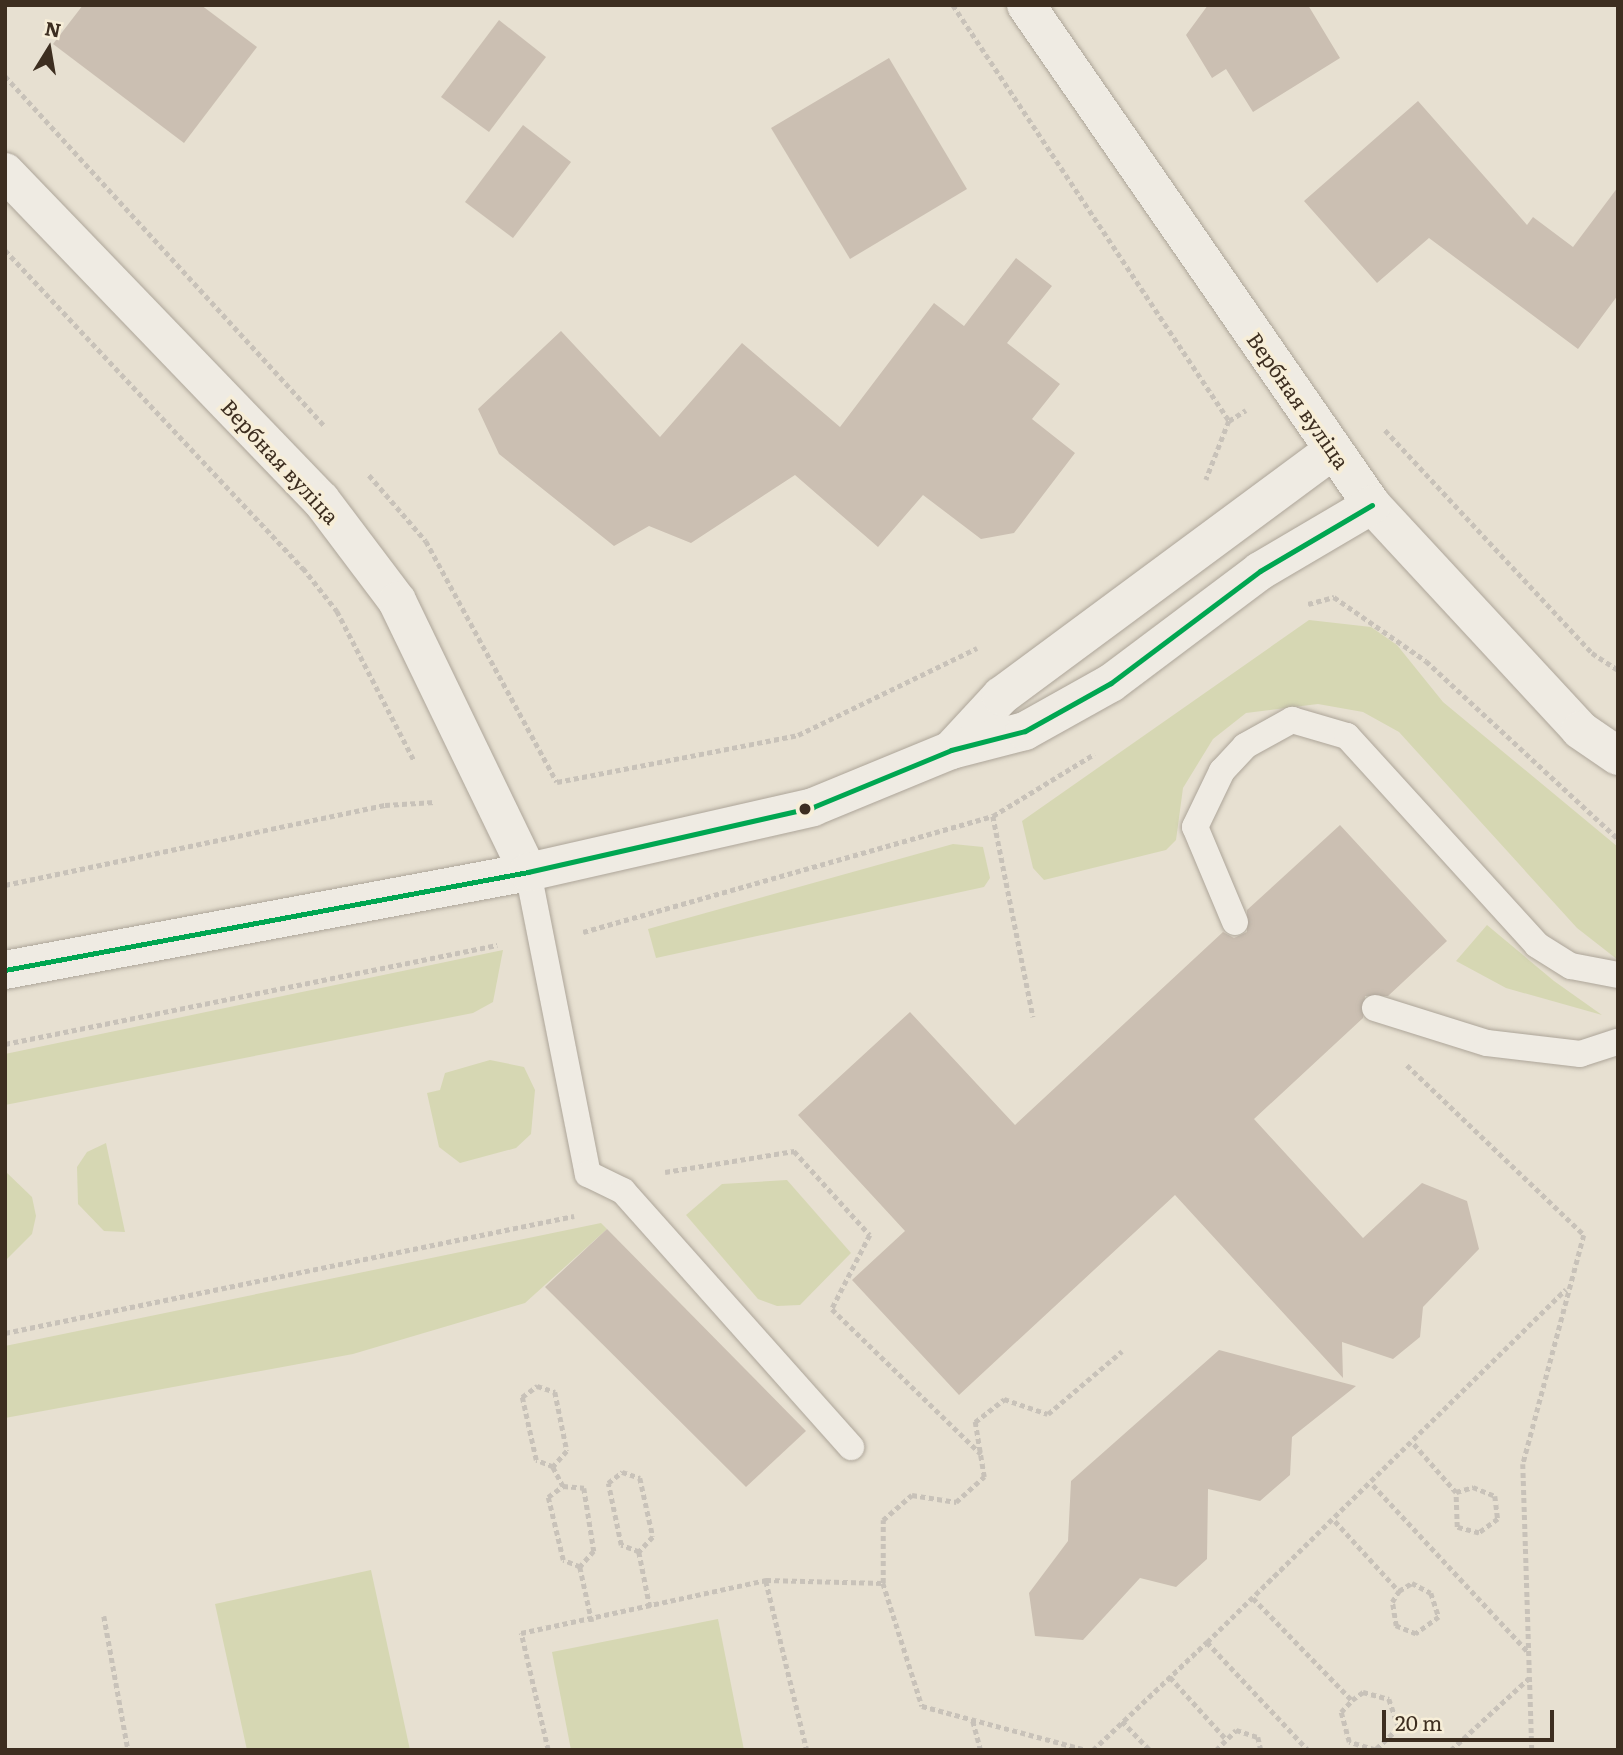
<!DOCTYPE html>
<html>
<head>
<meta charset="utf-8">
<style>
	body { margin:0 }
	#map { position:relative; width:1623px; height:1755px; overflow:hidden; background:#e7e0d1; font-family:Literata,serif }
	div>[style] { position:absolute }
	.green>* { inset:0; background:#d6d7b3 }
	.building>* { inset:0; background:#cbbfb2 }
	.path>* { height:4.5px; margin-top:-2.25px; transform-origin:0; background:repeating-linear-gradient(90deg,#c8c2b9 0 5px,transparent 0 8.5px) }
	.roads { filter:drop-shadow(0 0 2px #ada599) drop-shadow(0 0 2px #ada599) }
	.service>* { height:26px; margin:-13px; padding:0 13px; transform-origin:13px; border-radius:13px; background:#efebe3 }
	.minor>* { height:38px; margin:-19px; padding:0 19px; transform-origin:19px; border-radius:19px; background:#efebe3 }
	.bus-1>* { height:5px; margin:-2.5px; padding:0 2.5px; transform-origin:2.5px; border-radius:2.5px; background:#00a651 }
	.dots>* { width:19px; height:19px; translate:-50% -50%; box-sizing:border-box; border:4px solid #f7eed8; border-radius:50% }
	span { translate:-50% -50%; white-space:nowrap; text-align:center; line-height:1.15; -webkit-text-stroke:7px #f7eed8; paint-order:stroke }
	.street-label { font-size:21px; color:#3d2e20 }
	.frame { position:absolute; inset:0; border:7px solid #3d2e20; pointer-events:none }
	.north { position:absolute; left:14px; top:14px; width:70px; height:70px; -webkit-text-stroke:5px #f7eed8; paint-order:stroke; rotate:11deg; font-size:19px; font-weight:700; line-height:28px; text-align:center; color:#3d2e20 }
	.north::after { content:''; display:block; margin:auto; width:24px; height:32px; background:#3d2e20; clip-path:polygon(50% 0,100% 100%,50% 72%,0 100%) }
	.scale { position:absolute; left:1382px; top:1710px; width:172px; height:32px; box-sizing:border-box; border:4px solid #3d2e20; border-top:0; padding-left:9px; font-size:21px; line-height:24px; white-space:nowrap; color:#3d2e20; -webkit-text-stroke:5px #f7eed8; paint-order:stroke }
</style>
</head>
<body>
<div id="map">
	<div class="green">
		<i style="clip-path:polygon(1309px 620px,1371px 627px,1397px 645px,1443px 702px,1618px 847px,1618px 960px,1577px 928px,1399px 732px,1363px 712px,1318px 704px,1246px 713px,1213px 739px,1183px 788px,1176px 840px,1166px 850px,1044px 880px,1033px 868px,1022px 821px)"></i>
		<i style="clip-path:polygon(953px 844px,983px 847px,990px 878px,984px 887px,656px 958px,648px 929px)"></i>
		<i style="clip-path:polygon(1487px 925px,1554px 981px,1602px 1015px,1506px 988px,1456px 961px)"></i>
		<i style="clip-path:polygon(503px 950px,493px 1002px,473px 1013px,5px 1105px,5px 1054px)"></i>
		<i style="clip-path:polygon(490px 1060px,524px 1067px,535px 1090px,531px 1134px,516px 1148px,460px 1163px,439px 1147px,427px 1093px,440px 1090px,445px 1073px)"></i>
		<i style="clip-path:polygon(106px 1143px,125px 1232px,104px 1231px,78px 1204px,77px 1167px,87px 1152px)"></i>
		<i style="clip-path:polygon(5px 1171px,32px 1197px,36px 1216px,32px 1234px,6px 1260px)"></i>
		<i style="clip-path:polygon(787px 1180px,851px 1253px,800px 1305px,777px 1306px,758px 1299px,686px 1215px,722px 1184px)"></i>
		<i style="clip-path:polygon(601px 1223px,607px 1229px,525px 1303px,353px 1354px,5px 1418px,5px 1346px)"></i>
		<i style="clip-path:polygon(371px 1570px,410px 1750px,247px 1750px,215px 1604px)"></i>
		<i style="clip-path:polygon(718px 1619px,744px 1750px,571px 1750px,552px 1652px)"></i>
	</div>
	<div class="building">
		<i style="clip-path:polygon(83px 5px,201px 5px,257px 47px,184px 143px,53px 44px)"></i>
		<i style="clip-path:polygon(1208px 5px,1308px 5px,1340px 58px,1253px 112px,1226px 69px,1212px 78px,1186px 35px)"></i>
		<i style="clip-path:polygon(499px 20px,546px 57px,489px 132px,441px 97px)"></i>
		<i style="clip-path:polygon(889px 58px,967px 189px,850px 259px,771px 128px)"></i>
		<i style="clip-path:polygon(1418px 101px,1527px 225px,1533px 217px,1573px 247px,1618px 187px,1618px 295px,1578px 349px,1429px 238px,1377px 283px,1304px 201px)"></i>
		<i style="clip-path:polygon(523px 125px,571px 162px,513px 238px,465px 202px)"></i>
		<i style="clip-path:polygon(1016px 258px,1052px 286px,1007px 343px,1060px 384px,1032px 419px,1075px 453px,1014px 533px,981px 539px,923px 495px,878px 547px,795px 475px,691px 543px,649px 526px,614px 546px,499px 454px,478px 409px,561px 331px,660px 437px,742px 343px,840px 427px,934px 303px,964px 326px)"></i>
		<i style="clip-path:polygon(1340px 825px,1447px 941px,1388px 996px,1365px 996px,1363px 1018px,1254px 1119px,1363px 1238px,1422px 1183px,1467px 1201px,1479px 1249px,1423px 1307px,1420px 1337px,1393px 1359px,1342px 1342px,1343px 1378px,1175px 1195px,959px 1395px,852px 1280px,905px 1231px,798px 1115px,910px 1012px,1015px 1125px,1223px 932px,1234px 938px,1247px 932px,1247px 910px)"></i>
		<i style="clip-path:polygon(607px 1229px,806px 1431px,746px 1487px,545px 1287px)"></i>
		<i style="clip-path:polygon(1219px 1350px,1356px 1386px,1292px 1437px,1290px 1475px,1260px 1501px,1208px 1489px,1207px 1559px,1176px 1587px,1140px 1578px,1083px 1640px,1035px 1636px,1029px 1593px,1068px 1541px,1071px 1481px)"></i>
	</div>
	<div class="path">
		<i style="left:953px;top:5px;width:499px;rotate:56.4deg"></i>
		<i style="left:1229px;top:421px;width:63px;rotate:111.3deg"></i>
		<i style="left:5px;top:76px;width:475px;rotate:47.6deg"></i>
		<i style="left:5px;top:250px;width:436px;rotate:46.9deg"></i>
		<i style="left:303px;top:568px;width:55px;rotate:51.7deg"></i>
		<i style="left:337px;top:611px;width:168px;rotate:62.7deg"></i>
		<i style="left:1229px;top:421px;width:20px;rotate:-33deg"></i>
		<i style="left:1385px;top:430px;width:304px;rotate:47.1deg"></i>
		<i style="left:1592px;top:653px;width:31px;rotate:33deg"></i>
		<i style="left:369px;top:475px;width:87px;rotate:49.2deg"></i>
		<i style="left:426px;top:541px;width:274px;rotate:61.5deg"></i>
		<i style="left:557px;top:782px;width:246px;rotate:-11deg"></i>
		<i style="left:798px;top:735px;width:199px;rotate:-25.9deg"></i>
		<i style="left:1334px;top:597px;width:112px;rotate:34.8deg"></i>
		<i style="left:1426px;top:661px;width:262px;rotate:42.8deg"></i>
		<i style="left:1308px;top:604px;width:27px;rotate:-15deg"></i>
		<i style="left:993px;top:816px;width:205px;rotate:78.7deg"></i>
		<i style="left:5px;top:885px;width:388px;rotate:-11.9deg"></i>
		<i style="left:385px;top:805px;width:50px;rotate:-3.4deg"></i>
		<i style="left:583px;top:932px;width:426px;rotate:-15.8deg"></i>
		<i style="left:993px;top:816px;width:119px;rotate:-31.5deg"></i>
		<i style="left:5px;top:1044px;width:502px;rotate:-11.38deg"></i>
		<i style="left:1407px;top:1065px;width:245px;rotate:43.8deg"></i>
		<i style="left:1584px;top:1235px;width:237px;rotate:104.9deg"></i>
		<i style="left:1523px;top:1464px;width:286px;rotate:88.2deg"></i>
		<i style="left:665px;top:1172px;width:131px;rotate:-9.2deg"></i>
		<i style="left:794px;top:1151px;width:113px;rotate:47.9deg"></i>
		<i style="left:870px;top:1235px;width:83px;rotate:117.2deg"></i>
		<i style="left:832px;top:1309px;width:208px;rotate:44.2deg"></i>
		<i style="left:5px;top:1333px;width:581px;rotate:-11.62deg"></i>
		<i style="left:1414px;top:1444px;width:64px;rotate:48.8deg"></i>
		<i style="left:1456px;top:1492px;width:18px;rotate:-16deg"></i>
		<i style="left:1473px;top:1487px;width:24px;rotate:22deg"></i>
		<i style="left:1495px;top:1496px;width:23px;rotate:83deg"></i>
		<i style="left:1498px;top:1519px;width:24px;rotate:144deg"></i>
		<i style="left:1479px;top:1533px;width:23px;rotate:-165deg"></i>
		<i style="left:1457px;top:1527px;width:35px;rotate:-92deg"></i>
		<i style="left:553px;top:1467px;width:18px;rotate:-158deg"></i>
		<i style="left:536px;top:1460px;width:65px;rotate:-102.5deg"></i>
		<i style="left:522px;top:1397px;width:19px;rotate:-36deg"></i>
		<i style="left:537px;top:1386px;width:19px;rotate:18deg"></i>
		<i style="left:555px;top:1392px;width:60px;rotate:78.5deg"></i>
		<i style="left:567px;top:1451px;width:21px;rotate:131deg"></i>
		<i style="left:553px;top:1467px;width:21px;rotate:62deg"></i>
		<i style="left:1373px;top:1485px;width:229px;rotate:47.1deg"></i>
		<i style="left:1335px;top:1521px;width:95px;rotate:47.6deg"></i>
		<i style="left:1399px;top:1591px;width:15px;rotate:-32deg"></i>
		<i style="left:1412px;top:1583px;width:21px;rotate:28deg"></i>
		<i style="left:1431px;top:1593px;width:25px;rotate:72deg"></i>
		<i style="left:1439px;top:1617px;width:29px;rotate:144deg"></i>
		<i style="left:1416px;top:1634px;width:22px;rotate:-158deg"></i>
		<i style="left:1396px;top:1626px;width:24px;rotate:-99deg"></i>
		<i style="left:1392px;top:1602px;width:13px;rotate:-58deg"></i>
		<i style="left:639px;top:1552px;width:19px;rotate:-159deg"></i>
		<i style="left:621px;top:1545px;width:63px;rotate:-101.8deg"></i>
		<i style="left:608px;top:1483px;width:18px;rotate:-38deg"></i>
		<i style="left:622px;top:1472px;width:19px;rotate:18deg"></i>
		<i style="left:640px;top:1478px;width:60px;rotate:77.6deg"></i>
		<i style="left:653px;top:1537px;width:21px;rotate:133deg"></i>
		<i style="left:639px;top:1552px;width:56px;rotate:78.7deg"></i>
		<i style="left:580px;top:1567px;width:18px;rotate:-158deg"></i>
		<i style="left:563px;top:1560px;width:65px;rotate:-103.4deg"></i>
		<i style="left:548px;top:1497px;width:19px;rotate:-36deg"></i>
		<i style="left:563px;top:1486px;width:21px;rotate:5deg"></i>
		<i style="left:584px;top:1488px;width:64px;rotate:81deg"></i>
		<i style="left:594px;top:1551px;width:21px;rotate:131deg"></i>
		<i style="left:580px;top:1567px;width:56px;rotate:77.7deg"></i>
		<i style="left:766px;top:1581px;width:174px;rotate:76.4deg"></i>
		<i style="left:883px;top:1583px;width:129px;rotate:72.4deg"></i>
		<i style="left:922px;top:1706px;width:170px;rotate:15deg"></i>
		<i style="left:1253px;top:1598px;width:142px;rotate:45.9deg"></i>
		<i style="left:1352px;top:1700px;width:14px;rotate:-36deg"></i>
		<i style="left:1363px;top:1692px;width:27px;rotate:15deg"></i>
		<i style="left:1389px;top:1699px;width:31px;rotate:71deg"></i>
		<i style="left:1399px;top:1728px;width:33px;rotate:137deg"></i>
		<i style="left:1375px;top:1750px;width:27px;rotate:-163deg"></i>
		<i style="left:1349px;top:1742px;width:31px;rotate:-105deg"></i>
		<i style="left:1341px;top:1712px;width:16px;rotate:-47deg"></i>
		<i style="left:104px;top:1616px;width:136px;rotate:79.8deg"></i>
		<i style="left:1207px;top:1642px;width:503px;rotate:-44.52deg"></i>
		<i style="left:1170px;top:1677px;width:84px;rotate:47.9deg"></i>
		<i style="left:973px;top:1721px;width:30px;rotate:75deg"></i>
		<i style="left:1122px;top:1721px;width:40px;rotate:46deg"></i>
		<i style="left:548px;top:1750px;width:120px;rotate:-103deg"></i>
		<i style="left:521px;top:1633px;width:251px;rotate:-12.2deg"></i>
		<i style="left:766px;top:1580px;width:117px;rotate:1.5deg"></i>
		<i style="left:883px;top:1583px;width:63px;rotate:-90deg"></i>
		<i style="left:883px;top:1520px;width:38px;rotate:-41deg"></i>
		<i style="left:912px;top:1495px;width:45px;rotate:9deg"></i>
		<i style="left:956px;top:1502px;width:38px;rotate:-42deg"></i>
		<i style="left:984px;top:1477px;width:56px;rotate:-99.3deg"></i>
		<i style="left:975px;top:1422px;width:37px;rotate:-38deg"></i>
		<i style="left:1004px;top:1399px;width:46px;rotate:18.8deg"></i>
		<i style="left:1048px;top:1414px;width:97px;rotate:-40.4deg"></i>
		<i style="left:1093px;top:1750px;width:157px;rotate:-43.5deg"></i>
		<i style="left:1207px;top:1642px;width:148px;rotate:46.9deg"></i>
		<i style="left:1216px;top:1750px;width:28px;rotate:-45deg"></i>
		<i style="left:1236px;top:1730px;width:23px;rotate:18deg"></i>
		<i style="left:1258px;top:1737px;width:13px;rotate:77deg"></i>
		<i style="left:1451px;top:1750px;width:106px;rotate:-42.7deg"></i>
	</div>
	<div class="roads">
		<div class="service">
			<i style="left:528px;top:872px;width:308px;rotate:78.8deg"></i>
			<i style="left:588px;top:1174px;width:39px;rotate:26deg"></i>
			<i style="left:623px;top:1191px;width:343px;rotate:48.3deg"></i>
			<i style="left:1235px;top:922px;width:103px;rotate:-112.8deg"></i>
			<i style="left:1195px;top:827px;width:62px;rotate:-64.3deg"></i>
			<i style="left:1222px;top:771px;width:34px;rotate:-47deg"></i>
			<i style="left:1245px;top:746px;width:54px;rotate:-29deg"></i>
			<i style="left:1292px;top:720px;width:57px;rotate:16.2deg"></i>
			<i style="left:1347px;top:736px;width:282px;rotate:47.7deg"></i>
			<i style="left:1537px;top:945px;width:40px;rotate:32deg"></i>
			<i style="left:1571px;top:966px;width:48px;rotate:10.8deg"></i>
			<i style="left:1375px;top:1008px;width:117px;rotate:17.4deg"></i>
			<i style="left:1487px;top:1043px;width:94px;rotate:6.7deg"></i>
			<i style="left:1580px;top:1054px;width:40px;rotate:-18deg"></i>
		</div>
		<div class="minor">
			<i style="left:1026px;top:5px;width:608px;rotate:55.32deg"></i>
			<i style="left:1372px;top:505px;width:306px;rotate:47.2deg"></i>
			<i style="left:1580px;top:730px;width:46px;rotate:34.4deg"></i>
			<i style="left:5px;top:172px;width:455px;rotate:46.1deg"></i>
			<i style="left:321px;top:500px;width:126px;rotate:53deg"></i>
			<i style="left:397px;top:601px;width:301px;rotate:64.2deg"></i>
			<i style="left:951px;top:750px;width:74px;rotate:-47.2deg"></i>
			<i style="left:1001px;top:696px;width:413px;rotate:-36.5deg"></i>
			<i style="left:5px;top:970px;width:532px;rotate:-10.61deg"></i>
			<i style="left:528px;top:872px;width:292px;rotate:-12.8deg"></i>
			<i style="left:813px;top:807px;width:149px;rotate:-22.4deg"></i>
			<i style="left:951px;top:750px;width:76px;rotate:-14.4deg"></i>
			<i style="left:1025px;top:731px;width:98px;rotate:-29.2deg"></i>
			<i style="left:1111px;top:683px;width:186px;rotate:-36.9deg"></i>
			<i style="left:1260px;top:571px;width:130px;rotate:-30.5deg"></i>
		</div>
	</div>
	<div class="bus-1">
		<i style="left:5px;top:970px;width:532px;rotate:-10.61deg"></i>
		<i style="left:528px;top:872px;width:292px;rotate:-12.8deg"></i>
		<i style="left:813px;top:807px;width:149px;rotate:-22.4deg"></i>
		<i style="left:951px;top:750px;width:76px;rotate:-14.4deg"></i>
		<i style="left:1025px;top:731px;width:98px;rotate:-29.2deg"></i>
		<i style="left:1111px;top:683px;width:186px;rotate:-36.9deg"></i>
		<i style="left:1260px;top:571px;width:130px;rotate:-30.5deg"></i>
	</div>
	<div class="dots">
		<i style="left:805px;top:809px;background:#3d2e20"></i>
	</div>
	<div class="street-label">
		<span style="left:1299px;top:400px;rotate:55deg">Вербная вуліца</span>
		<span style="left:281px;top:461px;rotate:47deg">Вербная вуліца</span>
	</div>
	<div class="frame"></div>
	<div class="north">N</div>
	<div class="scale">20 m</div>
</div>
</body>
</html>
